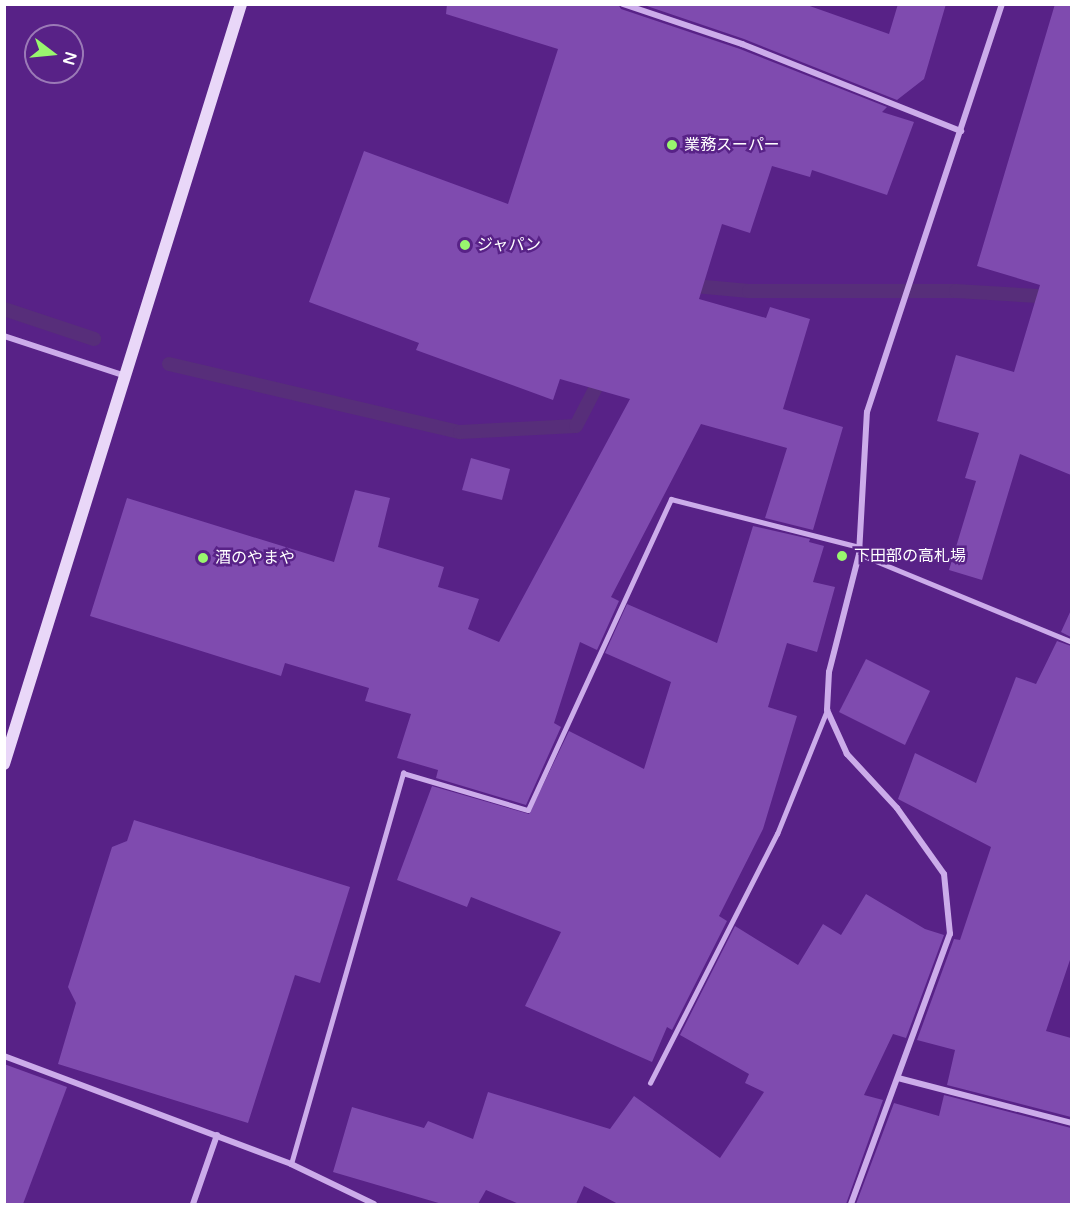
<!DOCTYPE html>
<html>
<head>
<meta charset="utf-8">
<style>
	body { margin:0 }
	#map { position:relative; width:1076px; height:1209px; overflow:hidden; background:#582287; font-family:"Varela Round","Noto Sans JP",sans-serif }
	div>[style] { position:absolute }
	.stream>* { height:14px; margin:-7px; padding:0 7px; transform-origin:7px; border-radius:7px; background:#572e7a }
	.building>* { inset:0; background:#7f4baf }
	.lane>* { height:4.5px; margin:-2.25px; padding:0 2.25px; transform-origin:2.25px; border-radius:2.25px; background:#ccacea }
	.street>* { height:6px; margin:-3px; padding:0 3px; transform-origin:3px; border-radius:3px; background:#ccacea }
	.secondary>* { height:12px; margin:-6px; padding:0 6px; transform-origin:6px; border-radius:6px; background:#e9d7f8 }
	.dots>* { width:16px; height:16px; translate:-50% -50%; box-sizing:border-box; border:3px solid #582287; border-radius:50% }
	span { translate:-50% -50%; white-space:nowrap; text-align:center; line-height:1.15; -webkit-text-stroke:5px #582287; paint-order:stroke }
	.poi-label { font-size:16px; color:#fff }
	.left { translate:0 -50%; text-align:left }
	.frame { position:absolute; inset:0; border:6px solid #fff; pointer-events:none }
	.north { position:absolute; left:24px; top:24px; width:60px; height:60px; box-sizing:border-box; background:#582287; border:2px solid #9b7ab7; border-radius:50%; rotate:106deg; font-size:16px; font-weight:700; line-height:24px; text-align:center; color:#fff }
	.north::after { content:''; display:block; margin:auto; width:21px; height:27px; background:#99f66e; clip-path:polygon(50% 0,100% 100%,50% 72%,0 100%) }
</style>
</head>
<body>
<div id="map">
	<div class="stream">
		<i style="left:684px;top:285px;width:65px;rotate:5.3deg"></i>
		<i style="left:749px;top:291px;width:207px"></i>
		<i style="left:956px;top:291px;width:116px;rotate:3.5deg"></i>
		<i style="left:4px;top:309px;width:95px;rotate:18.4deg"></i>
		<i style="left:169px;top:364px;width:299px;rotate:13.2deg"></i>
		<i style="left:460px;top:432px;width:116px;rotate:-3deg"></i>
		<i style="left:576px;top:426px;width:61px;rotate:-62.6deg"></i>
	</div>
	<div class="building">
		<i style="clip-path:polygon(447px 4px,618px 4px,621px 9px,740px 49px,887px 107px,882px 112px,914px 122px,887px 195px,812px 170px,810px 177px,772px 166px,750px 233px,722px 224px,699px 299px,766px 318px,770px 307px,810px 319px,783px 409px,843px 427px,813px 530px,765px 518px,787px 448px,701px 424px,611px 597px,619px 601px,597px 650px,580px 642px,554px 723px,561px 727px,526px 805px,436px 778px,438px 770px,397px 758px,411px 714px,365px 701px,369px 688px,285px 663px,281px 676px,90px 616px,127px 498px,334px 562px,355px 490px,390px 498px,378px 547px,444px 567px,438px 587px,479px 599px,468px 629px,499px 642px,630px 399px,560px 379px,553px 400px,416px 350px,419px 343px,309px 302px,364px 151px,508px 204px,558px 49px,446px 14px)"></i>
		<i style="clip-path:polygon(641px 4px,804px 4px,889px 34px,898px 4px,946px 4px,924px 79px,897px 100px,744px 39px)"></i>
		<i style="clip-path:polygon(1055px 4px,1071px 4px,1071px 475px,1020px 454px,982px 580px,949px 570px,976px 481px,965px 478px,979px 433px,937px 421px,956px 355px,1014px 372px,1040px 285px,977px 266px)"></i>
		<i style="clip-path:polygon(471px 458px,510px 469px,502px 500px,462px 490px)"></i>
		<i style="clip-path:polygon(753px 526px,810px 539px,809px 542px,824px 546px,813px 582px,835px 587px,817px 652px,787px 643px,768px 707px,797px 716px,763px 829px,719px 916px,727px 921px,672px 1030px,667px 1027px,652px 1062px,525px 1006px,561px 932px,471px 897px,467px 907px,397px 880px,432px 786px,529px 814px,569px 731px,644px 769px,671px 682px,605px 653px,627px 604px,717px 643px)"></i>
		<i style="clip-path:polygon(1071px 610px,1071px 637px,1061px 632px)"></i>
		<i style="clip-path:polygon(1057px 641px,1071px 646px,1071px 957px,1046px 1031px,1071px 1038px,1071px 1117px,947px 1085px,955px 1050px,917px 1040px,954px 939px,960px 940px,991px 847px,898px 799px,915px 753px,976px 783px,1016px 677px,1036px 684px)"></i>
		<i style="clip-path:polygon(866px 659px,930px 691px,905px 745px,839px 712px)"></i>
		<i style="clip-path:polygon(134px 820px,350px 887px,320px 983px,295px 975px,248px 1123px,58px 1064px,76px 1003px,68px 987px,112px 847px,127px 841px)"></i>
		<i style="clip-path:polygon(866px 894px,925px 929px,944px 935px,906px 1038px,893px 1034px,864px 1095px,883px 1100px,846px 1204px,618px 1204px,584px 1186px,576px 1204px,519px 1204px,486px 1190px,478px 1204px,442px 1204px,333px 1172px,352px 1107px,424px 1128px,428px 1121px,473px 1139px,488px 1092px,610px 1129px,634px 1096px,720px 1158px,764px 1092px,745px 1083px,749px 1074px,680px 1035px,735px 926px,798px 965px,823px 924px,841px 935px)"></i>
		<i style="clip-path:polygon(4px 1064px,67px 1087px,23px 1204px,4px 1204px)"></i>
		<i style="clip-path:polygon(944px 1095px,1071px 1128px,1071px 1204px,856px 1204px,894px 1103px,939px 1116px)"></i>
	</div>
	<div class="lane">
		<i style="left:859px;top:554px;width:230px;rotate:22.4deg"></i>
		<i style="left:650px;top:1083px;width:280px;rotate:-63deg"></i>
		<i style="left:777px;top:834px;width:134px;rotate:-68deg"></i>
		<i style="left:291px;top:1164px;width:407px;rotate:-74deg"></i>
		<i style="left:403px;top:773px;width:130px;rotate:16.5deg"></i>
		<i style="left:528px;top:810px;width:342px;rotate:-65.3deg"></i>
		<i style="left:671px;top:499px;width:195px;rotate:14.3deg"></i>
	</div>
	<div class="street">
		<i style="left:623px;top:4px;width:126px;rotate:18.6deg"></i>
		<i style="left:742px;top:44px;width:236px;rotate:21.7deg"></i>
		<i style="left:4px;top:336px;width:128px;rotate:18.2deg"></i>
		<i style="left:4px;top:1056px;width:307px;rotate:20.6deg"></i>
		<i style="left:291px;top:1164px;width:92px;rotate:25.7deg"></i>
		<i style="left:898px;top:1078px;width:180px;rotate:14.5deg"></i>
		<i style="left:193px;top:1204px;width:73px;rotate:-70.8deg"></i>
		<i style="left:851px;top:1204px;width:288px;rotate:-69.9deg"></i>
		<i style="left:950px;top:934px;width:60px;rotate:-95.7deg"></i>
		<i style="left:944px;top:874px;width:81px;rotate:-125.5deg"></i>
		<i style="left:897px;top:808px;width:74px;rotate:-132.8deg"></i>
		<i style="left:847px;top:754px;width:48px;rotate:-114.4deg"></i>
		<i style="left:827px;top:710px;width:38px;rotate:-87deg"></i>
		<i style="left:829px;top:672px;width:122px;rotate:-75.7deg"></i>
		<i style="left:859px;top:554px;width:142px;rotate:-86.8deg"></i>
		<i style="left:867px;top:412px;width:430px;rotate:-71.7deg"></i>
	</div>
	<div class="secondary">
		<i style="left:4px;top:764px;width:796px;rotate:-72.68deg"></i>
	</div>
	<div class="dots">
		<i style="left:672px;top:145px;background:#99f66e"></i>
		<i style="left:465px;top:245px;background:#99f66e"></i>
		<i style="left:842px;top:556px;background:#99f66e"></i>
		<i style="left:203px;top:558px;background:#99f66e"></i>
	</div>
	<div class="poi-label">
		<span class="left" style="left:684px;top:145px">業務スーパー</span>
		<span class="left" style="left:477px;top:245px">ジャパン</span>
		<span class="left" style="left:854px;top:556px">下田部の高札場</span>
		<span class="left" style="left:215px;top:558px">酒のやまや</span>
	</div>
	<div class="frame"></div>
	<div class="north">N</div>
</div>
</body>
</html>
